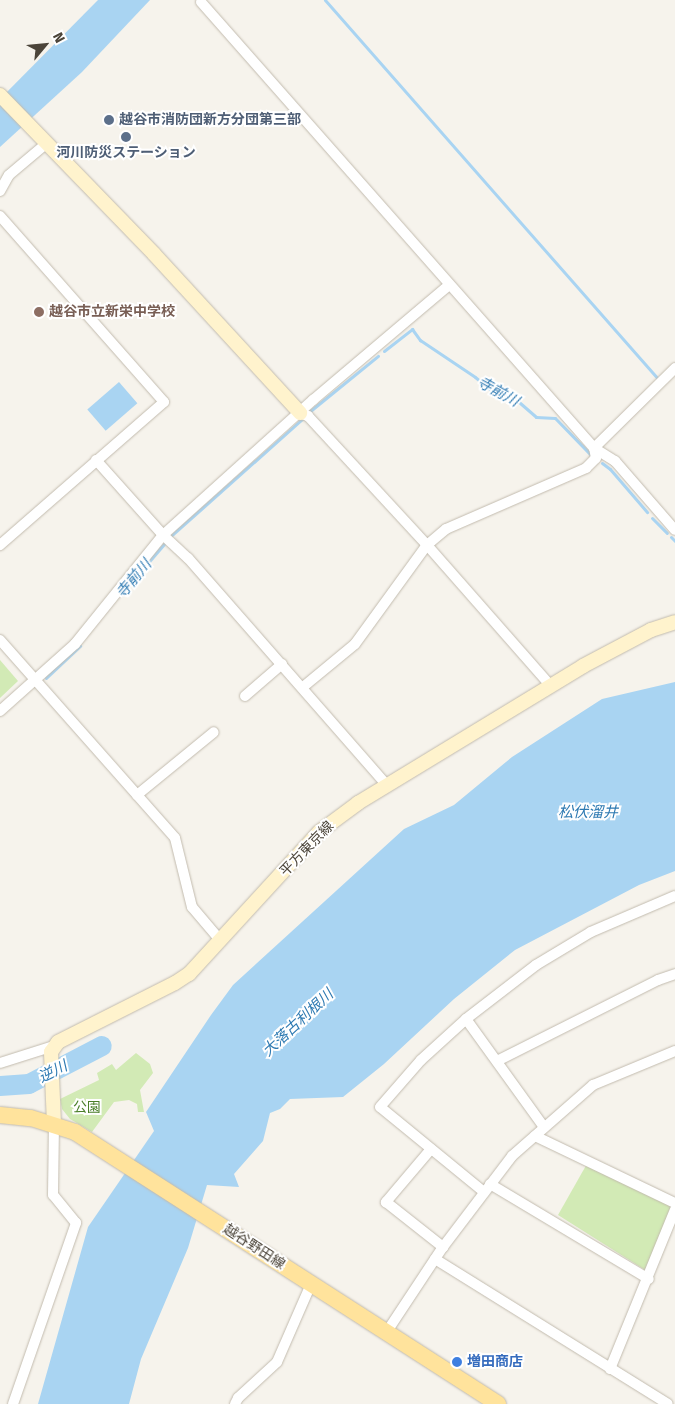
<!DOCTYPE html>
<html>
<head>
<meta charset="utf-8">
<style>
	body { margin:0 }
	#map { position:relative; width:675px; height:1404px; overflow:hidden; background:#f6f3ec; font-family:"Fira Sans","Noto Sans JP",sans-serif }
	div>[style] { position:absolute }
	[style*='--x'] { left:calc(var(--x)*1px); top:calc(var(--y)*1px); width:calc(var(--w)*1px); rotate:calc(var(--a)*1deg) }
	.green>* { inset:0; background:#d2eab5 }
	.water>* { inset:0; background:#a9d4f2; transform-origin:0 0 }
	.stream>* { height:3px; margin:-1.5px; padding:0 1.5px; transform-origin:1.5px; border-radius:1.5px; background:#a9d4f2 }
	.river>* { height:20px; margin:-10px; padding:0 10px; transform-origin:10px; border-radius:10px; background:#a9d4f2 }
	.roads { filter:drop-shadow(0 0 1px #c2bbae) drop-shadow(0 0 1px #c2bbae) }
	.street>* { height:10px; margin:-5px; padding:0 5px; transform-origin:5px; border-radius:5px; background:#fff }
	.secondary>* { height:14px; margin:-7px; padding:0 7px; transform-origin:7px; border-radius:7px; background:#fff3cd }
	.primary>* { height:16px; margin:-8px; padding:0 8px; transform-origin:8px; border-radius:8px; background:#ffe39c }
	.dots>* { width:14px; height:14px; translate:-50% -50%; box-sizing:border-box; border:2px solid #fff; border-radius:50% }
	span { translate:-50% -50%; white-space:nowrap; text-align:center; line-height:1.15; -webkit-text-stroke:4px #fff; paint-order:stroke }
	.service-label { font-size:14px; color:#4e5e75; font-weight:700 }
	.left { translate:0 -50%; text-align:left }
	.education-label { font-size:14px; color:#785e54; font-weight:700 }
	.street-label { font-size:14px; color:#4b4439 }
	.park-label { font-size:14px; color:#4a7f2a }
	.shop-label { font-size:14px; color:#366cbe; font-weight:700 }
	.water-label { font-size:15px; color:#2e7ab2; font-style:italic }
	.north { position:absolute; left:20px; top:20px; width:50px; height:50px; -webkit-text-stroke:4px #fff; paint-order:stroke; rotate:62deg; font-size:14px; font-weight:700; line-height:20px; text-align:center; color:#4b4439 }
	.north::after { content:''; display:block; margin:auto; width:18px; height:22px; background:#4b4439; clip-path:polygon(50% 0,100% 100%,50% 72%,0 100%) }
</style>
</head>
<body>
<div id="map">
	<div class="green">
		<i style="clip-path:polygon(0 660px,18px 681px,0 698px)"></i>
		<i style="clip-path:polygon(136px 1053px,150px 1064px,153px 1073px,140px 1090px,144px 1112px,138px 1112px,137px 1104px,129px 1100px,114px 1102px,92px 1132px,70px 1119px,62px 1109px,60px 1099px,99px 1080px,97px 1073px,112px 1064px,116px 1070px)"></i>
		<i style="clip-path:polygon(588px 1162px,674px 1203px,645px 1270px,558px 1215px)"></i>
	</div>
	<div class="water">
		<i style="clip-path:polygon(98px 0,150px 0,82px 72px,0 147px,0 99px)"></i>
		<i style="left:119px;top:382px;width:28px;height:42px;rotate:49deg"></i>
		<i style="clip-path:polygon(675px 682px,675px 871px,639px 885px,515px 950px,454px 999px,384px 1064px,343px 1097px,290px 1099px,280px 1109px,270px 1113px,263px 1141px,234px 1174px,239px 1187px,207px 1185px,188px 1248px,141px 1359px,129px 1404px,38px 1404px,88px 1227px,154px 1131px,146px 1112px,211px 1015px,233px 985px,404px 829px,454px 805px,512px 757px,602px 699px)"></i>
	</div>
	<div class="stream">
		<i style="--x:325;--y:0;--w:506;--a:48.69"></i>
		<i style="--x:384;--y:351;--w:36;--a:-38"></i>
		<i style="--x:412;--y:329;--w:14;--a:54"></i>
		<i style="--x:420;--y:340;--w:66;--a:33.9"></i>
		<i style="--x:475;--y:377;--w:27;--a:39"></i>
		<i style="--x:496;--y:394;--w:16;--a:7"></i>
		<i style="--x:512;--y:396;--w:32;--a:41"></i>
		<i style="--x:536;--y:417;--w:19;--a:3"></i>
		<i style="--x:555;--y:418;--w:50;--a:45.8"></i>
		<i style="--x:309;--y:412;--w:89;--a:-39.1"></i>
		<i style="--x:602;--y:463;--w:10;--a:37"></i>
		<i style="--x:610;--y:469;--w:57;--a:49.3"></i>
		<i style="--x:652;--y:518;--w:21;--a:45"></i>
		<i style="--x:172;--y:535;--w:174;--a:-41.7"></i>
		<i style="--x:671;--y:537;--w:6;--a:45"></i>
		<i style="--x:121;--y:594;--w:66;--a:-49.3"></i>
		<i style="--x:46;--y:678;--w:47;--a:-43.3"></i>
	</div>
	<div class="river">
		<i style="--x:0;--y:1086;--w:29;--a:-4"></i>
		<i style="--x:29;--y:1084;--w:82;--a:-27.5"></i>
	</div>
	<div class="roads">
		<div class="street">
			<i style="--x:201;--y:2;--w:594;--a:48.61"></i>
			<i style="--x:594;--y:448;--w:25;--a:32"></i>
			<i style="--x:615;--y:461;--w:91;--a:49"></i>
			<i style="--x:0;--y:191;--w:18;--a:-61"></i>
			<i style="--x:9;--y:175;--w:50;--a:-40.1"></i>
			<i style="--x:0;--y:216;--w:248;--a:48.6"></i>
			<i style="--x:164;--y:402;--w:218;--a:138.9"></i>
			<i style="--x:300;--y:413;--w:9;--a:21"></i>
			<i style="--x:308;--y:416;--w:176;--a:47.3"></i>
			<i style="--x:427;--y:545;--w:186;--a:48.7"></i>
			<i style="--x:594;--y:448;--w:114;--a:-44.6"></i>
			<i style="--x:96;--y:460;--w:101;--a:48.2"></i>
			<i style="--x:163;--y:535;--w:34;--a:43"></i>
			<i style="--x:188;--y:558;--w:302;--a:48.8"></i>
			<i style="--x:0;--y:640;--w:264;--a:48.5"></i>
			<i style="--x:175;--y:838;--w:71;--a:76.2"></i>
			<i style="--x:192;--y:907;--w:43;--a:49.7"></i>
			<i style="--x:303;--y:687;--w:67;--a:-39.6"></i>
			<i style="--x:355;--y:644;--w:122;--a:-54"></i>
			<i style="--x:427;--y:545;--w:25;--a:-40"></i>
			<i style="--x:446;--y:529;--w:153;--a:-23.5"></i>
			<i style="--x:586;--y:468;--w:14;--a:-45"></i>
			<i style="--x:596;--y:458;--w:10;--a:-101"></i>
			<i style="--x:245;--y:696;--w:49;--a:-40.9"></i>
			<i style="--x:0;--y:711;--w:101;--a:-41.8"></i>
			<i style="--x:75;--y:644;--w:140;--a:-51.1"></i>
			<i style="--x:163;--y:535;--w:202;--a:-42"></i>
			<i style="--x:313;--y:400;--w:178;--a:-40.2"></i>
			<i style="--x:137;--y:795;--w:99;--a:-39.3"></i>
			<i style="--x:466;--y:1019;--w:133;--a:54.2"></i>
			<i style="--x:497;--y:1061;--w:180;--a:-26.7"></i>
			<i style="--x:658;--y:980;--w:18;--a:-19"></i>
			<i style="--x:0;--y:1063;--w:57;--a:-17.5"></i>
			<i style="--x:535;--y:1136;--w:155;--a:25.6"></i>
			<i style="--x:431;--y:1149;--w:70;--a:130.3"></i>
			<i style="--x:386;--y:1202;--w:73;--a:38.3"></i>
			<i style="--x:490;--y:1184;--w:185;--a:30.9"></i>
			<i style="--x:484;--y:1192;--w:134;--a:-140.7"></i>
			<i style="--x:380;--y:1107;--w:62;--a:-48.9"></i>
			<i style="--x:421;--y:1060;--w:61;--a:-42.3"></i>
			<i style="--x:466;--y:1019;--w:88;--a:-37.6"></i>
			<i style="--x:536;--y:965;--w:64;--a:-31"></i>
			<i style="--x:591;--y:932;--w:91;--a:-23.2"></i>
			<i style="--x:435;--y:1259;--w:274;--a:31.9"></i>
			<i style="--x:386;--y:1333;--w:103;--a:-56.5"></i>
			<i style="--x:443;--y:1247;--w:114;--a:-52.8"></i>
			<i style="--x:512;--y:1156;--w:108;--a:-41.2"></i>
			<i style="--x:593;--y:1085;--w:89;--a:-22.5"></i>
			<i style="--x:610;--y:1369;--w:172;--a:-67.8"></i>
			<i style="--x:13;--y:1404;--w:192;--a:-70.8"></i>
			<i style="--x:76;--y:1223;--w:36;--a:-129"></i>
			<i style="--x:53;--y:1195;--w:71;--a:-89.2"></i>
			<i style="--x:235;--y:1404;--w:7;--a:-63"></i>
			<i style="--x:238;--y:1398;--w:53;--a:-42.7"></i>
			<i style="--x:277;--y:1362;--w:85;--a:-66.4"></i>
		</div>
		<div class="secondary">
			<i style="--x:0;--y:95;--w:221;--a:45.9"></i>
			<i style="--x:154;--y:254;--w:216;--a:47.4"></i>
			<i style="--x:54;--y:1124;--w:72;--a:-92.4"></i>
			<i style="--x:51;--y:1052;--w:12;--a:-55"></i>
			<i style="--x:58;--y:1042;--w:131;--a:-26.8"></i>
			<i style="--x:175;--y:983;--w:17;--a:-33"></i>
			<i style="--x:189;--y:974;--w:193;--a:-47.5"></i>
			<i style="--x:319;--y:832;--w:49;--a:-36.6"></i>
			<i style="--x:358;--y:803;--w:263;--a:-31.3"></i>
			<i style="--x:583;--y:666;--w:77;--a:-27.9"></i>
			<i style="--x:651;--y:630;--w:25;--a:-18"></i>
		</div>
		<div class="primary">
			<i style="--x:0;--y:1115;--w:31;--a:6"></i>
			<i style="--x:31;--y:1118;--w:46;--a:17.7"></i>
			<i style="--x:75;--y:1132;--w:503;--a:32.74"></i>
		</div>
	</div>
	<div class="dots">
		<i style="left:109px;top:120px;background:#5c6f8a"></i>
		<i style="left:126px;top:137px;background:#5c6f8a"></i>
		<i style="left:39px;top:312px;background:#8d6e63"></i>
		<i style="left:457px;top:1362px;background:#3f7fe0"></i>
	</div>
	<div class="service-label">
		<span class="left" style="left:119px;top:120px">越谷市消防団新方分団第三部</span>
		<span style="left:126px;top:153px">河川防災ステーション</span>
	</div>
	<div class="education-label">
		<span class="left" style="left:49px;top:312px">越谷市立新栄中学校</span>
	</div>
	<div class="street-label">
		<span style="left:307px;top:849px;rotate:-46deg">平方東京線</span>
		<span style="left:254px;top:1247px;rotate:33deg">越谷野田線</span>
	</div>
	<div class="park-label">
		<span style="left:87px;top:1108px">公園</span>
	</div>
	<div class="shop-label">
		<span class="left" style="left:467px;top:1362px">増田商店</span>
	</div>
	<div class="water-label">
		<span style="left:498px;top:392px;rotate:29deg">寺前川</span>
		<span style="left:134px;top:579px;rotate:-50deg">寺前川</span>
		<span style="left:588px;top:813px">松伏溜井</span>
		<span style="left:298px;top:1023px;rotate:-43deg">大落古利根川</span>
		<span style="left:53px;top:1072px;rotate:-27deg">逆川</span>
	</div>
	<div class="north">N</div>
</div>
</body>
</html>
